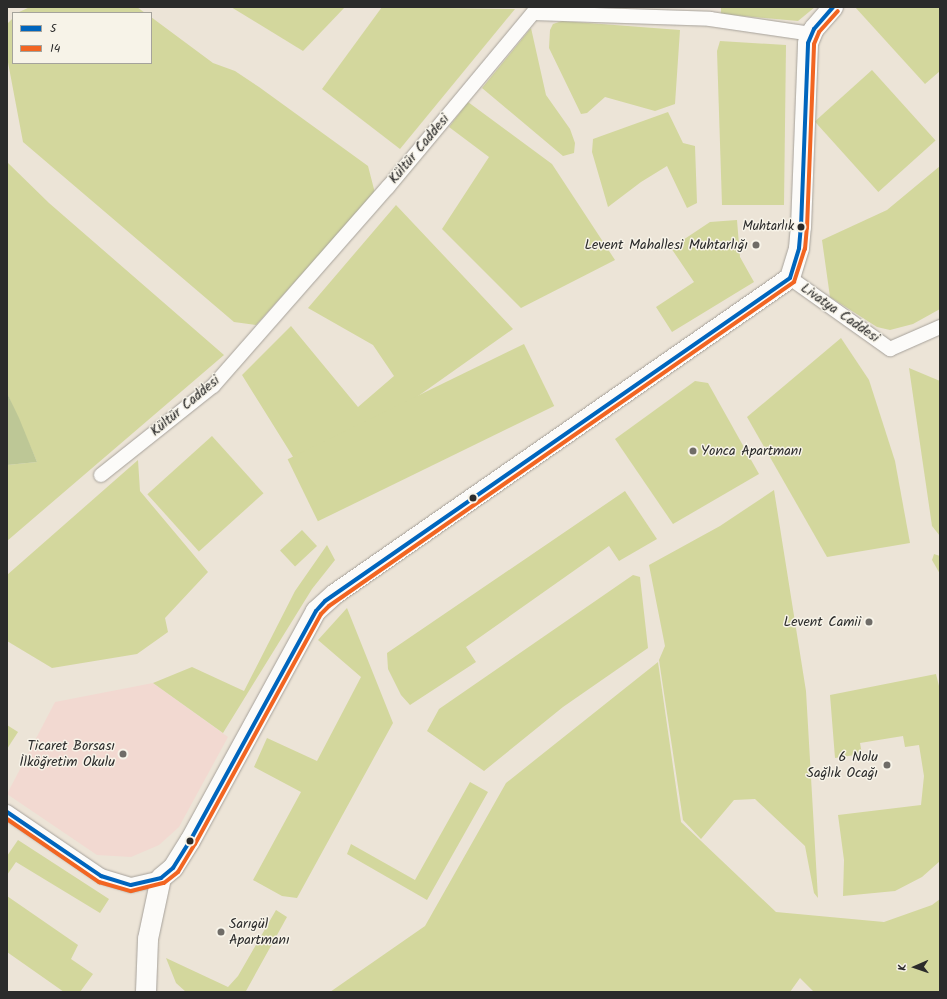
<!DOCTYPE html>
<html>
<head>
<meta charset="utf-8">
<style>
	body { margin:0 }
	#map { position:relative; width:947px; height:999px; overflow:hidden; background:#ece4d7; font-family:Kalam,sans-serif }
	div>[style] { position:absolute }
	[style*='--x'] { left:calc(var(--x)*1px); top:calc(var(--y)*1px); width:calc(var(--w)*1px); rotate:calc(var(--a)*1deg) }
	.built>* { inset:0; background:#f2d9d1 }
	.green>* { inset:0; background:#d3d79d; transform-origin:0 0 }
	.forest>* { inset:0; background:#bdc796 }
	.roads { filter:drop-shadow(0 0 1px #a6a19a) drop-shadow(0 0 1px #a6a19a) }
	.street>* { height:14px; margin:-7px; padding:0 7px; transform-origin:7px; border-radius:7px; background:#fcfbf9 }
	.secondary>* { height:20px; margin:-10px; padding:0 10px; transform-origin:10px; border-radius:10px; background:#fcfbf9 }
	.bus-1>* { height:4px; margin:-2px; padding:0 2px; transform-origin:2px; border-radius:2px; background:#0065bd }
	.bus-2>* { height:4px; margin:-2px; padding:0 2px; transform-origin:2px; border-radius:2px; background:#f26522 }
	.dots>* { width:11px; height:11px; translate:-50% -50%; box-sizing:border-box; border:2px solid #f7f3e8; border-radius:50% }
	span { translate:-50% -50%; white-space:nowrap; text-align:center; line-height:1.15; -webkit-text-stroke:3px #f7f3e8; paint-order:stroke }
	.bus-label { font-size:13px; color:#2b2b2b }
	.right { translate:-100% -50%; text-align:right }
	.street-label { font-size:14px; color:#2b2b2b }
	.poi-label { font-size:14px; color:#2b2b2b }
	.left { translate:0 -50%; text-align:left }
	.frame { position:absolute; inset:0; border:8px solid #2b2b2b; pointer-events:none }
	.legend { position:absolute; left:12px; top:12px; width:140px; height:52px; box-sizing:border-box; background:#f7f3e8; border:1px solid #a5a39c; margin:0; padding:5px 7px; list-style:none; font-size:12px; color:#2b2b2b }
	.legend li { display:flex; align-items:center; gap:8px; height:20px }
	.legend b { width:20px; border:1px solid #a5a39c }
	.north { position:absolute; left:895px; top:947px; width:40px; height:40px; -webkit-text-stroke:3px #f7f3e8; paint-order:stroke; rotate:268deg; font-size:11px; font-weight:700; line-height:16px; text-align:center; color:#2b2b2b }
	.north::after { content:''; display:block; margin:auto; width:14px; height:18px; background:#2b2b2b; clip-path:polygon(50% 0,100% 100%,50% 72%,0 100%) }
</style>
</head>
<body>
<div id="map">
	<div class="built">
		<i style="clip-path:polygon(153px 683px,228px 737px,179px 827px,159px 845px,131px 857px,97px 855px,7px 794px,55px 702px)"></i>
	</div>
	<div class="green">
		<i style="clip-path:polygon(30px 7px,137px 7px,145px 13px,17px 13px)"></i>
		<i style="clip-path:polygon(231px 7px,345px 7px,303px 51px)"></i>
		<i style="clip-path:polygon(382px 7px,515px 9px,400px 149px,322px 89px)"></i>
		<i style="clip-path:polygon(721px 7px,815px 7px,798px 21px,721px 14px)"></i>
		<i style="clip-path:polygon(855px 7px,940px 7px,940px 71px,925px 84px)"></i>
		<i style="clip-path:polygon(151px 17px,213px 63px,235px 71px,259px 87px,368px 166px,375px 193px,256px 325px,234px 322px,23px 142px,7px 57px,7px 24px,13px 18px,13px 63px,151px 63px)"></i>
		<i style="clip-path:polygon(562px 21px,680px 30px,675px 104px,655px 111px,605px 97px,587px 113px,581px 114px,549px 48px,550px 30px,553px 24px)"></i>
		<i style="clip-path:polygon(531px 28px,546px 95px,570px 129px,575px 143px,574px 153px,563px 156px,482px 88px)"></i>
		<i style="clip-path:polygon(720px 41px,786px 45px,784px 205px,722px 205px,717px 51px)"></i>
		<i style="left:872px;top:70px;width:95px;height:77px;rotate:48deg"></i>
		<i style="clip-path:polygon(468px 102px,552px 164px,615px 260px,521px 308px,442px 229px,489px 157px,449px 127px)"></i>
		<i style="clip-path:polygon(668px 112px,683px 143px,695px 146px,697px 203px,687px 208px,667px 166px,641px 182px,608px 207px,592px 152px,593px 139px)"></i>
		<i style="clip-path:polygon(7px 162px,49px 203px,224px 355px,7px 541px,7px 465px,37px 462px,7px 393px)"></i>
		<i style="clip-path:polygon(940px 166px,940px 309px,913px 324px,890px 330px,877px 327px,830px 297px,822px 240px,887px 210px)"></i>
		<i style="clip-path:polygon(396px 205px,513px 329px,305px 476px,242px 375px,291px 326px,358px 407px,394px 376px,373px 345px,308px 308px)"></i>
		<i style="clip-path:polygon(737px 220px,740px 257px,754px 282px,672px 332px,656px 307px,694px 282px,671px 248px,710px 222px)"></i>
		<i style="clip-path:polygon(841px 338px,869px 380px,895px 461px,910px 543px,827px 557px,747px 417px)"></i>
		<i style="left:524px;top:344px;width:69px;height:263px;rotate:64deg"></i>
		<i style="clip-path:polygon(909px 368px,940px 381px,940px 536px,932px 526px)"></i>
		<i style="clip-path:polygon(695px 381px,708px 383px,759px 474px,673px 524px,615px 439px)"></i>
		<i style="left:212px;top:436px;width:77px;height:87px;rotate:48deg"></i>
		<i style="clip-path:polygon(138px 460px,140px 491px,208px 572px,165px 618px,168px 632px,137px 654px,52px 668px,7px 641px,7px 575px)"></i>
		<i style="clip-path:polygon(774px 490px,806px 691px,818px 898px,814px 893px,805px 846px,755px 799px,734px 800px,701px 839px,683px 820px,659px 660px,665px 646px,649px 565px,720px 526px)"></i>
		<i style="clip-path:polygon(625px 491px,657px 539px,619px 561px,609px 546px,466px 647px,476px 662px,410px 705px,401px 695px,388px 669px,387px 653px)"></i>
		<i style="left:302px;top:530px;width:22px;height:30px;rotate:47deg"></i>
		<i style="clip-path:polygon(327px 545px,335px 560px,312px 589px,223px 733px,153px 683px,192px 667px,244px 691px,295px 591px)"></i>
		<i style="clip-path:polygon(934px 554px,940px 556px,940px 574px,932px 560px)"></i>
		<i style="clip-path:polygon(633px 575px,640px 577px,648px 648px,563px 707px,484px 771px,427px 731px,439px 709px)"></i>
		<i style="clip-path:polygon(347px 608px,393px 723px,297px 898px,282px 896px,253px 880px,301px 792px,254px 767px,267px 738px,317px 761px,361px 677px,318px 640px)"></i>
		<i style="clip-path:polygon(658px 662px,681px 822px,776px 912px,884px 922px,932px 905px,940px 899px,940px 992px,814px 992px,800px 978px,790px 992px,330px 992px,425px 926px,506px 783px)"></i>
		<i style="clip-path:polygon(936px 674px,940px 690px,940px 861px,922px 877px,895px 891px,843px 896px,844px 860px,838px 815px,921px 805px,924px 776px,919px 745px,905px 747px,903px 736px,860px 743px,862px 754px,835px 758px,830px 695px)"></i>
		<i style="clip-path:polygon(7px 725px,18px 732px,7px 749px)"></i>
		<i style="clip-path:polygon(470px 782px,488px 792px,427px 900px,347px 854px,351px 844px,415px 880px)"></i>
		<i style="clip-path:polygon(18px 840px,109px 899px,100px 913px,16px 862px,7px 875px,7px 856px)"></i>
		<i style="clip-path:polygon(7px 896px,78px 945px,71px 959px,93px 974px,80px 992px,64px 992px,7px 952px)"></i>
		<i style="clip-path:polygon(276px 910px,287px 917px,246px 991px,186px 992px,176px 983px,166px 958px,228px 987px,238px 976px)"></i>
	</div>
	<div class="forest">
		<i style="clip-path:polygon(7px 393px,19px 418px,37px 462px,7px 465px)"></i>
	</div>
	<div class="roads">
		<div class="street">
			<i style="--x:790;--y:278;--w:123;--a:35.4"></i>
			<i style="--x:890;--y:349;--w:55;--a:-23.7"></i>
			<i style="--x:101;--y:475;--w:143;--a:-38.5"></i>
			<i style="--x:213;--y:386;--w:265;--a:-48.7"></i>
			<i style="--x:388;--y:187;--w:226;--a:-50.2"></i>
			<i style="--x:533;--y:13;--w:177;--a:1.9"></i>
			<i style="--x:710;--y:19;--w:102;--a:8.4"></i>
			<i style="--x:7;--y:812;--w:114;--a:34.2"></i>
			<i style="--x:101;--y:876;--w:31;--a:17"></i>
			<i style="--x:131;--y:885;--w:31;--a:-13"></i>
		</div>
		<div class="secondary">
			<i style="--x:146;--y:992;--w:53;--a:-87.8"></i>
			<i style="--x:148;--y:939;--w:62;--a:-78"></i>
			<i style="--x:161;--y:878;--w:16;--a:-40"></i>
			<i style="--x:173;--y:868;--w:32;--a:-58"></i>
			<i style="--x:190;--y:841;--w:262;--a:-61.3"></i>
			<i style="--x:316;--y:611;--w:25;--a:-42"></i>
			<i style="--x:335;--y:594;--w:554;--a:-34.78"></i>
			<i style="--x:790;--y:278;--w:31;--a:-73"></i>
			<i style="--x:799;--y:248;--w:21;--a:-85"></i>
			<i style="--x:801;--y:227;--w:184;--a:-87.8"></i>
			<i style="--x:808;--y:43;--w:15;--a:-67"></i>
			<i style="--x:814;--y:29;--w:29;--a:-49"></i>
		</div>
	</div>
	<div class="bus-1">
		<i style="--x:7;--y:812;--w:114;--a:34.2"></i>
		<i style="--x:101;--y:876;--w:31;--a:17"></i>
		<i style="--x:131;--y:885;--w:31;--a:-13"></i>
		<i style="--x:161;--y:878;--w:16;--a:-40"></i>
		<i style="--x:173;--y:868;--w:32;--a:-58"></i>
		<i style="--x:190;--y:841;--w:262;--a:-61.3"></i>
		<i style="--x:316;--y:611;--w:13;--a:-48"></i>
		<i style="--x:325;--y:601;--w:566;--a:-34.78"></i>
		<i style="--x:790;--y:278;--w:31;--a:-73"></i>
		<i style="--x:799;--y:248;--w:21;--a:-85"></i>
		<i style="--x:801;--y:227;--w:184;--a:-87.8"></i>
		<i style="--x:808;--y:43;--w:15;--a:-67"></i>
		<i style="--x:814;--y:29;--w:29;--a:-49"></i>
	</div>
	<div class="bus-2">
		<i style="--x:7;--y:819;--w:112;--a:34.4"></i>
		<i style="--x:99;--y:882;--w:33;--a:16"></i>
		<i style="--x:131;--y:891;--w:34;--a:-14"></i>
		<i style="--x:164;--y:883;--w:18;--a:-38"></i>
		<i style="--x:178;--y:872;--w:33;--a:-59"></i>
		<i style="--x:195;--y:844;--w:262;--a:-61.3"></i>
		<i style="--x:321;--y:614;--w:11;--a:-45"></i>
		<i style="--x:329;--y:606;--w:567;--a:-34.87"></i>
		<i style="--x:794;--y:282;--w:35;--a:-72"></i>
		<i style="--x:805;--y:249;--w:21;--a:-85"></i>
		<i style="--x:807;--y:228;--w:184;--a:-87.8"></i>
		<i style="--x:814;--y:44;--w:13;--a:-67"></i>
		<i style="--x:819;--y:32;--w:28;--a:-48"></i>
	</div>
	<div class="dots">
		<i style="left:801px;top:227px;background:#2b2b2b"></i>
		<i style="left:756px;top:245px;background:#6f6c67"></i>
		<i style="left:693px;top:451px;background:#6f6c67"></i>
		<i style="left:473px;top:498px;background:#2b2b2b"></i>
		<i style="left:869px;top:622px;background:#6f6c67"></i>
		<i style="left:123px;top:754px;background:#6f6c67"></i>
		<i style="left:887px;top:765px;background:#6f6c67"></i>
		<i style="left:190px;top:841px;background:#2b2b2b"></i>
		<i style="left:221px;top:932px;background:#6f6c67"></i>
	</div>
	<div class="bus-label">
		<span class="right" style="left:794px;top:227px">Muhtarlık</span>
	</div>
	<div class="street-label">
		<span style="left:419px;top:149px;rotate:-50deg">Kültür Caddesi</span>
		<span style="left:840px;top:313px;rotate:35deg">Livatya Caddesi</span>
		<span style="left:185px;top:406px;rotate:-40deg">Kültür Caddesi</span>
	</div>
	<div class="poi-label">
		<span class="right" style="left:748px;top:245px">Levent Mahallesi Muhtarlığı</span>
		<span class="left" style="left:701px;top:451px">Yonca Apartmanı</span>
		<span class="right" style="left:861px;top:622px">Levent Camii</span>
		<span class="right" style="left:115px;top:754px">Ticaret Borsası<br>İlköğretim Okulu</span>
		<span class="right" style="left:878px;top:765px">6 Nolu<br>Sağlık Ocağı</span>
		<span class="left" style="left:229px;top:932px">Sarıgül<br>Apartmanı</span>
	</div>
	<div class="frame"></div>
	<ul class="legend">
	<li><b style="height:5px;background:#0065bd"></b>5</li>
	<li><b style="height:5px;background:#f26522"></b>14</li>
	</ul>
	<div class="north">K</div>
</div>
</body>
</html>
